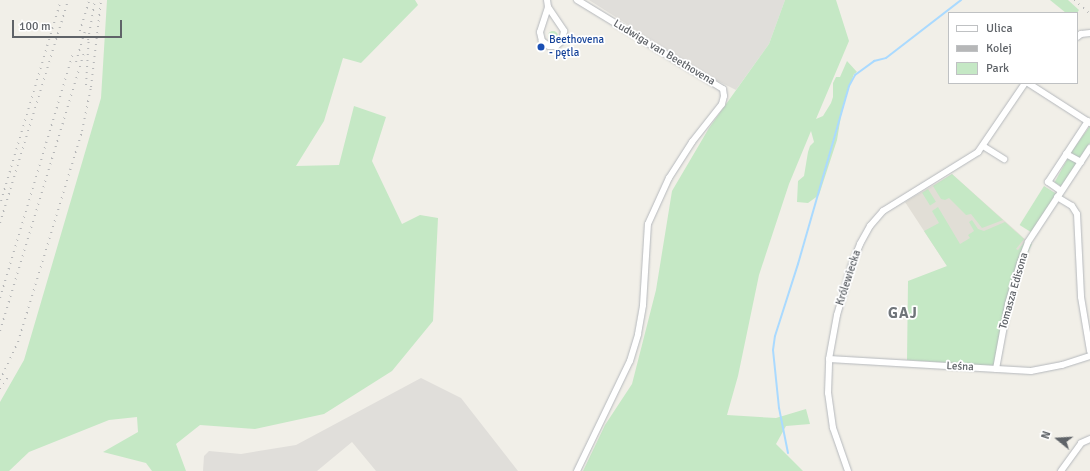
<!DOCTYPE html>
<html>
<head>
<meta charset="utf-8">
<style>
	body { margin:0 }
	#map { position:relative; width:1090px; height:471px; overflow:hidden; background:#f1efe8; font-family:Signika,sans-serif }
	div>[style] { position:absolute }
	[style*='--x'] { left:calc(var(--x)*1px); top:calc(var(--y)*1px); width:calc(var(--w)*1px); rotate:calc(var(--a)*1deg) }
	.industrial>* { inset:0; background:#e0deda }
	.education>* { inset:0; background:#e1ded6 }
	.green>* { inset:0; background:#c5e8c5; transform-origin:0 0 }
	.round { border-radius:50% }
	.stream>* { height:2px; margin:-1px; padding:0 1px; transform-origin:1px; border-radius:1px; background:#aadaff }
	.roads { filter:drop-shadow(0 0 1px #b5b8bc) drop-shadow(0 0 1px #b5b8bc) }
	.minor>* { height:6px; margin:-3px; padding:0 3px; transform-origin:3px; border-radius:3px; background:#fff }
	.rail>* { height:2px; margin-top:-1px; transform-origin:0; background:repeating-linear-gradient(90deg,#b6b7b8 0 1px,transparent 0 6px) }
	.dots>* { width:11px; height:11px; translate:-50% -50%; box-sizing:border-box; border:2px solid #fff; border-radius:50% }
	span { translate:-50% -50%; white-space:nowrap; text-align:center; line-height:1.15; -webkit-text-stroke:3.5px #fff; paint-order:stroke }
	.transit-label { font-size:11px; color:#164399 }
	.left { translate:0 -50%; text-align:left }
	.street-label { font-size:11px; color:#5f6368 }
	.district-label { font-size:15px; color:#70757a; font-weight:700; letter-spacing:1px }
	.legend { position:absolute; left:948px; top:12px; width:130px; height:72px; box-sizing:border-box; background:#fff; border:1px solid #bfc1c3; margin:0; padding:5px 7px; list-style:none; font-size:12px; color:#5f6368 }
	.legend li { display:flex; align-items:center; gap:8px; height:20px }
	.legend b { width:20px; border:1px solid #bfc1c3 }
	.north { position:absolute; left:1038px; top:419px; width:40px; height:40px; -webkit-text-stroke:3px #fff; paint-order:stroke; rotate:288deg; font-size:11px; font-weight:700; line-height:16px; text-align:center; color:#5f6368 }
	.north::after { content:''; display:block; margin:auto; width:14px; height:18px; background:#5f6368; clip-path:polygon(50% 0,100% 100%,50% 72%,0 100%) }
	.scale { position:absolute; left:12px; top:20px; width:110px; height:18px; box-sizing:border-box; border:2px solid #5f6368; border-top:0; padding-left:5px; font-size:12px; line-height:14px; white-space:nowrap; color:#5f6368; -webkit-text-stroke:3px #fff; paint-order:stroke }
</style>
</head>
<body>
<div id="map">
	<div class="industrial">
		<i style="clip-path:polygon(589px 0,785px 0,769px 44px,736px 90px,710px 77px)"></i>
		<i style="clip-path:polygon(421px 378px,461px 398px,518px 471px,376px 471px,352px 442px,317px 471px,203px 471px,204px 456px,209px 451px,241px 454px,296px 445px)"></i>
	</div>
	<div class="education">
		<i style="clip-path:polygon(952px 174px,1026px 240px,1011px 260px,968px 298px,905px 202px)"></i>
	</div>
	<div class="green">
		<i style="clip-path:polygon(107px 0,415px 0,418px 5px,361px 63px,343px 58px,324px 121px,296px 166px,339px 165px,354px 106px,386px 117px,372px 161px,402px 224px,420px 215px,438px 218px,433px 321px,392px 371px,324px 414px,255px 429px,200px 425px,176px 444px,186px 471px,152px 471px,146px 463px,103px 452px,138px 432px,137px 417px,109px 420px,29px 452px,9px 471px,0 471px,0 402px,24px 360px,101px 98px)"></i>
		<i style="clip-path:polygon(785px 0,836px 0,849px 41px,816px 119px,823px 116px,831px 103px,833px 97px,833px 83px,836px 77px,840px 77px,847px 61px,857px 72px,854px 74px,847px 93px,841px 116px,837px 140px,819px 195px,808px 203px,797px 202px,798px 181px,804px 176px,808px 152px,810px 146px,814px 142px,811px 131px,789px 184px,759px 275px,738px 376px,727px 415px,776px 418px,806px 409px,810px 424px,786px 426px,776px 444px,803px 471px,583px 471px,605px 425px,632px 384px,656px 290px,672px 191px,709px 128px,769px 44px)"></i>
		<i style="clip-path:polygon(1050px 0,1068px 0,1079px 10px,1077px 13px,1066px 13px)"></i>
		<i class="round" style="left:548px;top:31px;width:10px;height:10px"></i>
		<i style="clip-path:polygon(1090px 126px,1090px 143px,1079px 159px,1071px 152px)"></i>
		<i style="left:1068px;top:158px;width:10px;height:28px;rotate:29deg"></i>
		<i style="clip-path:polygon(952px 174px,994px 212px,1003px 220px,982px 228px,971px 214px,966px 215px,949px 198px,945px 200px,941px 199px,933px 186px)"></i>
		<i style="left:1044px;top:186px;width:15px;height:46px;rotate:32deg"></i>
		<i style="left:928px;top:189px;width:15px;height:7px;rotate:58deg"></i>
		<i style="clip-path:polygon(938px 207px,960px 244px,970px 238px,968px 235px,974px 231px,969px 222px,972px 220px,978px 229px,984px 231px,1005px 222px,1024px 239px,1016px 249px,1018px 250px,1026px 240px,1032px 244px,1022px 265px,994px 366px,907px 360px,908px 281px,947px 266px,924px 231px,939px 223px,932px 211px)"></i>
	</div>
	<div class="stream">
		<i style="--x:788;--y:453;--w:46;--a:-101.3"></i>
		<i style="--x:779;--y:408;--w:58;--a:-95.9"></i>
		<i style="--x:773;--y:350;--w:14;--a:-82"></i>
		<i style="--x:775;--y:336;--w:76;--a:-72.3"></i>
		<i style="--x:798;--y:264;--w:185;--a:-74"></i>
		<i style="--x:849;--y:86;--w:13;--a:-61"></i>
		<i style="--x:855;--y:75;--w:24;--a:-36"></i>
		<i style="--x:874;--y:61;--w:12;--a:-14"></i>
		<i style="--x:886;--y:58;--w:95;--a:-37.7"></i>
	</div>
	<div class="roads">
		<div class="minor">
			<i style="--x:547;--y:0;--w:7;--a:82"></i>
			<i style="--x:548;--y:7;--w:29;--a:56"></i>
			<i style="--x:564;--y:31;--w:10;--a:101"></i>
			<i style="--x:562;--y:41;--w:8;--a:140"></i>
			<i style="--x:556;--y:46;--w:7;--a:180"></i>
			<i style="--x:549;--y:46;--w:9;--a:-144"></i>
			<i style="--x:542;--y:41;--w:9;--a:-103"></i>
			<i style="--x:540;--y:32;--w:26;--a:-72"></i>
			<i style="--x:1077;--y:37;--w:5;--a:-37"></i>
			<i style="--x:1081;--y:34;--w:9;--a:-6"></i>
			<i style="--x:1028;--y:83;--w:74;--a:32.8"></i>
			<i style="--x:983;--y:146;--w:25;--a:32"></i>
			<i style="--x:1066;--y:154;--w:17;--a:28"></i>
			<i style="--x:1061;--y:191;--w:16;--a:-145"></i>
			<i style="--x:1048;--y:182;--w:73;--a:-56.7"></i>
			<i style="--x:1057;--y:197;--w:17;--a:31"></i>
			<i style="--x:1072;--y:206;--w:9;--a:58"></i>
			<i style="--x:1077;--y:214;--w:83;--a:87.2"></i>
			<i style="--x:1081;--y:297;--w:55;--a:80.5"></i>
			<i style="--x:829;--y:359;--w:202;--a:3.4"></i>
			<i style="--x:1031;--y:371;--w:32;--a:-11"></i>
			<i style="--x:1062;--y:365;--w:29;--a:-18"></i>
			<i style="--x:996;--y:369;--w:66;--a:-79.5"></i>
			<i style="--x:1008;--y:304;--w:43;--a:-73.7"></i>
			<i style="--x:1020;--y:263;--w:22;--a:-69"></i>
			<i style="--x:1028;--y:242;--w:113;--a:-56.6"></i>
			<i style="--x:577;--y:471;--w:122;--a:-64.3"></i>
			<i style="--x:630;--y:361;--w:28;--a:-73"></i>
			<i style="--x:638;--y:334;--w:29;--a:-80"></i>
			<i style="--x:643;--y:305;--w:81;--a:-86.5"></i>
			<i style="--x:648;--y:224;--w:51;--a:-65.5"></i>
			<i style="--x:669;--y:178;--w:43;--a:-57.4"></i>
			<i style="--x:692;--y:142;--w:48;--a:-51.7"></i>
			<i style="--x:722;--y:104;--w:8;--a:-76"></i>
			<i style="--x:724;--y:96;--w:7;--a:-98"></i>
			<i style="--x:723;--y:89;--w:171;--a:-148.6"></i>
			<i style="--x:848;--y:471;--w:46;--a:-109.2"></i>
			<i style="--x:833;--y:428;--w:35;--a:-98"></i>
			<i style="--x:828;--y:393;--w:34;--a:-88"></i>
			<i style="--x:829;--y:359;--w:45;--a:-79.7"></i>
			<i style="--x:837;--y:315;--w:53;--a:-73.6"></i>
			<i style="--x:852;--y:264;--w:22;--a:-68"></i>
			<i style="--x:860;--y:244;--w:21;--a:-61"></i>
			<i style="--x:870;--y:226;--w:20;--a:-49"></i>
			<i style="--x:883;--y:211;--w:112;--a:-31.8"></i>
			<i style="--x:978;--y:152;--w:83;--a:-55.7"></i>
			<i style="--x:1061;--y:471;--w:34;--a:-54"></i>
			<i style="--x:1081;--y:443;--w:10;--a:-24"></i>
		</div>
	</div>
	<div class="rail">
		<i style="--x:1074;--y:0;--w:21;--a:41"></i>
		<i style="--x:78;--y:37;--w:39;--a:-73"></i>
		<i style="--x:88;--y:40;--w:41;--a:-80.1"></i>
		<i style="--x:76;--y:62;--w:32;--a:-74"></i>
		<i style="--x:86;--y:85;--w:51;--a:-86.6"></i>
		<i style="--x:1;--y:201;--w:210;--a:-73.4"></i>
		<i style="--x:0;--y:223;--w:233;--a:-73"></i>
		<i style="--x:0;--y:298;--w:256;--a:-73.4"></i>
		<i style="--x:0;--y:331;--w:290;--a:-73.2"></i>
		<i style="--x:0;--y:380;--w:42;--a:-64.7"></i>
		<i style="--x:18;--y:342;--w:220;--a:-73.1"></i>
		<i style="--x:82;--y:131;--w:45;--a:-78.4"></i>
		<i style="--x:91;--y:87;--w:88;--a:-83.4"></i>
		<i style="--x:0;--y:389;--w:17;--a:-57"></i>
	</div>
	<div class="dots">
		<i style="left:541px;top:47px;background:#1a4fb4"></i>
	</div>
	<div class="transit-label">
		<span class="left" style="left:549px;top:47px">Beethovena<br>- pętla</span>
	</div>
	<div class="street-label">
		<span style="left:664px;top:53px;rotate:31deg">Ludwiga van Beethovena</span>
		<span style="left:849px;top:278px;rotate:-72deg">Królewiecka</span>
		<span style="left:1014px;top:291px;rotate:-74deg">Tomasza Edisona</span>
		<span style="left:960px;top:367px;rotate:3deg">Leśna</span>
	</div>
	<div class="district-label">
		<span style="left:903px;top:314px">GAJ</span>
	</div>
	<ul class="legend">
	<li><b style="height:5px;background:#fff"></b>Ulica</li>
	<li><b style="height:5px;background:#b6b7b8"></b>Kolej</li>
	<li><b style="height:11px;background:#c5e8c5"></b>Park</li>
	</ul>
	<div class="north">N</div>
	<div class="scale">100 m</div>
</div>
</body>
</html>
